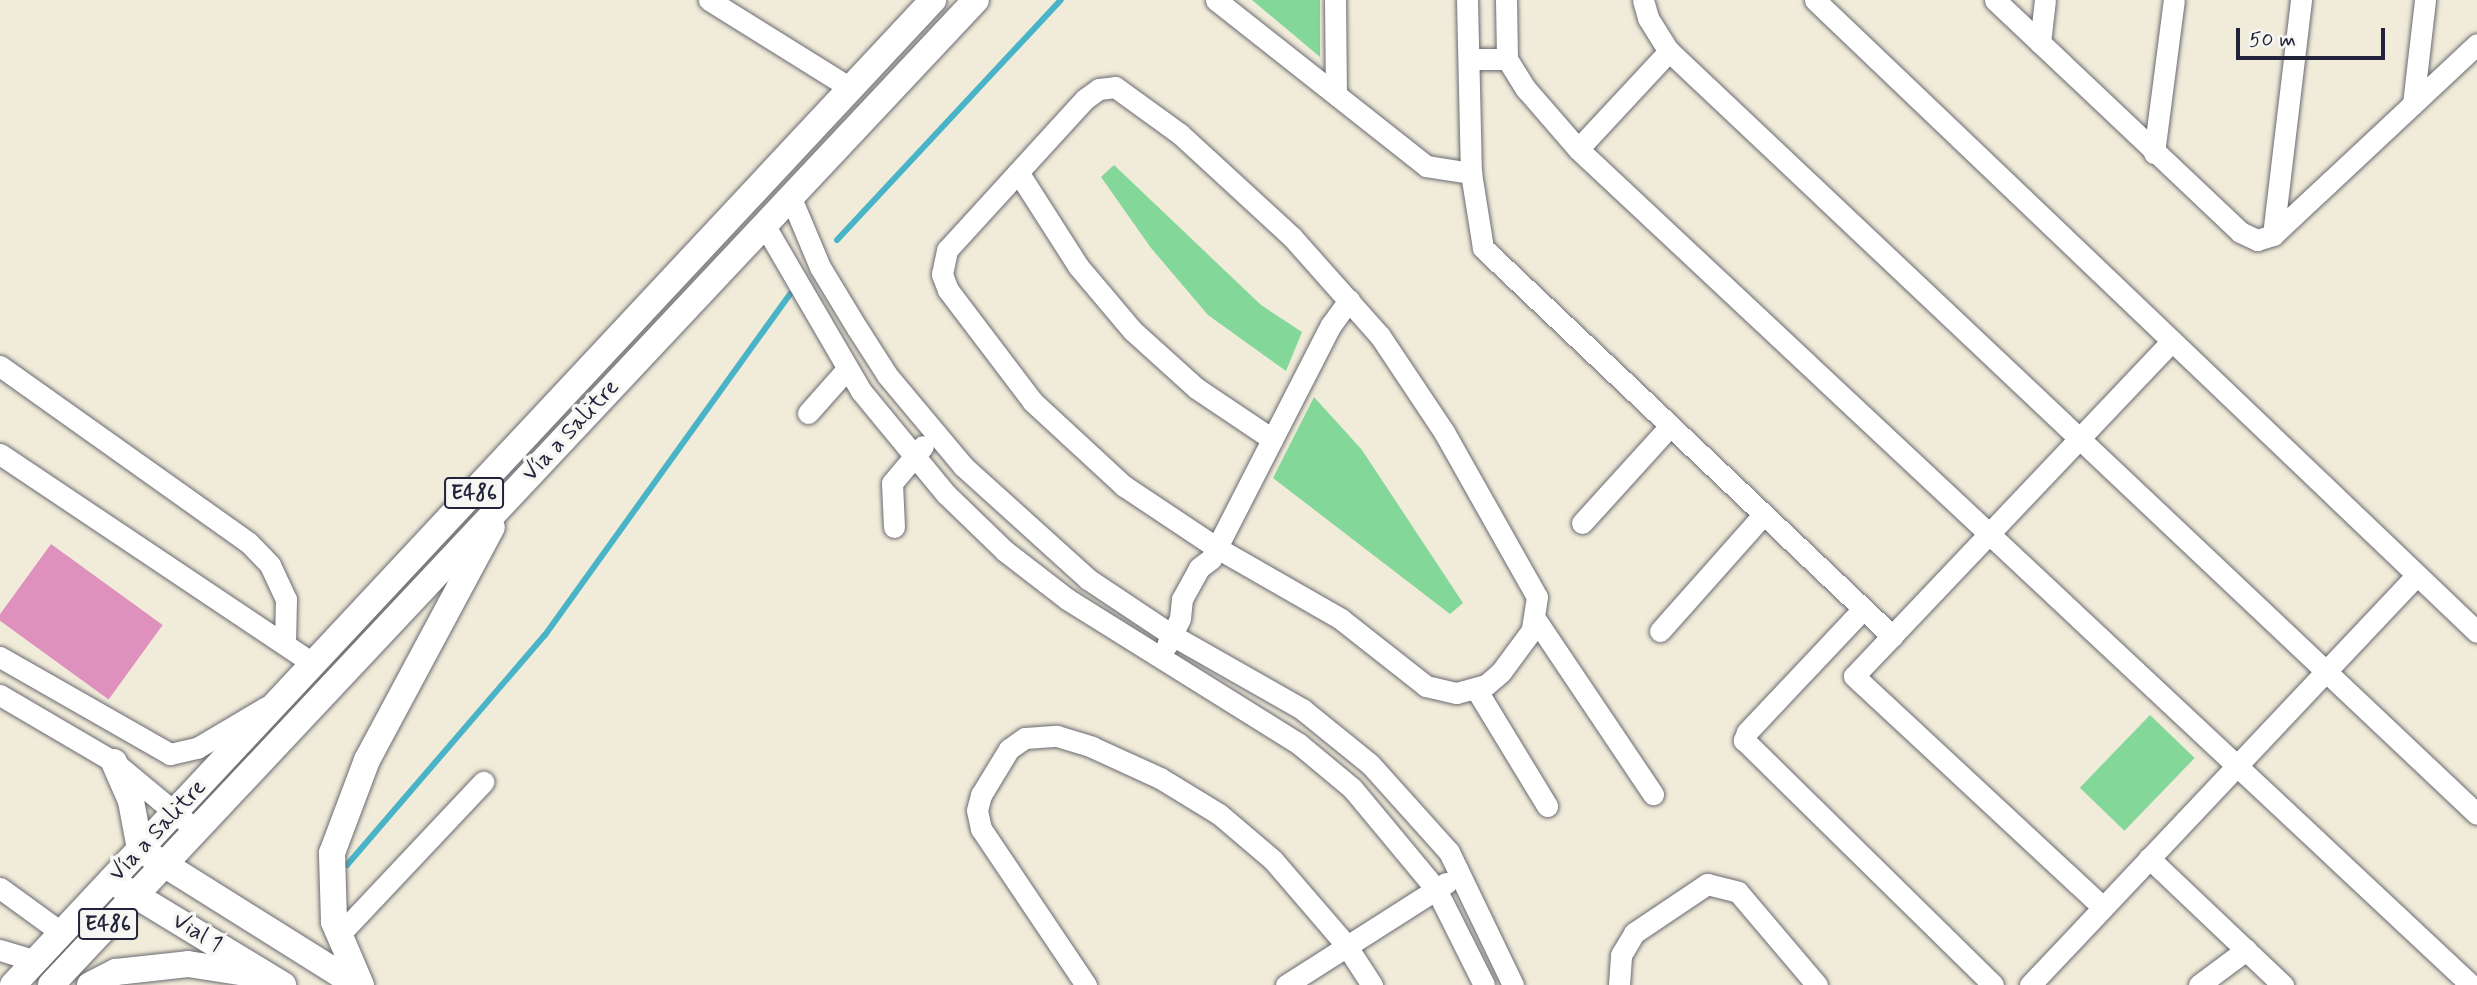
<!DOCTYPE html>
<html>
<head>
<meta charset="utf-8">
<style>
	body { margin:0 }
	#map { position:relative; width:2477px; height:985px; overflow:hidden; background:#f1ecd9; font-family:Mynerve,sans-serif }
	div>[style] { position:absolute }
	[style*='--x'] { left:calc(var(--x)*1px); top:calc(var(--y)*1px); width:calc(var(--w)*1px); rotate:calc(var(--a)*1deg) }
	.green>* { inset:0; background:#83d799; transform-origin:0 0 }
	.stream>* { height:6px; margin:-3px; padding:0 3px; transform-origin:3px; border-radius:3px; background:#49b3c7 }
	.building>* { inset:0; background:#de91bc; transform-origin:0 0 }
	.roads { filter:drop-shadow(0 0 2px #6a6972) drop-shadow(0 0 2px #6a6972) }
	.minor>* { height:21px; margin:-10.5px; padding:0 10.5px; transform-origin:10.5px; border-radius:10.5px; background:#fff }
	.major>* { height:26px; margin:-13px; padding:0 13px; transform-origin:13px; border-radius:13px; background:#fff }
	span { translate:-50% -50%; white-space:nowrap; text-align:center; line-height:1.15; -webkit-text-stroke:7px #f6f6f2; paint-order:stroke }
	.shield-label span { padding:2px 5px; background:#f6f6f2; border:2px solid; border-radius:5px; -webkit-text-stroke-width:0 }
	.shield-label { font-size:21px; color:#22223b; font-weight:700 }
	.street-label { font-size:23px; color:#22223b }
	.scale { position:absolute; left:2236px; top:28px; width:149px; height:32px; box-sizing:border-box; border:4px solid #22223b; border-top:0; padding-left:9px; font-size:21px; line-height:24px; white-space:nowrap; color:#22223b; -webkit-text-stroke:5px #f6f6f2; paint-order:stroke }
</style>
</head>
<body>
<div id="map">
	<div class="green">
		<i style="clip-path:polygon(1252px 0,1320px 0,1320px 57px)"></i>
		<i style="clip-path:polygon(1114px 165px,1261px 305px,1302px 332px,1286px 371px,1208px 315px,1151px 248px,1101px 177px)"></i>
		<i style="clip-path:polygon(1314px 397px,1362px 450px,1463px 603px,1450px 614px,1273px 478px)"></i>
		<i style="left:2150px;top:715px;width:62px;height:101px;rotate:44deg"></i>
	</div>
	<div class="stream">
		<i style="--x:837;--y:240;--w:328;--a:-47"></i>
		<i style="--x:347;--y:865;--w:303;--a:-49.3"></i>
		<i style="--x:545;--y:635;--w:420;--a:-54.3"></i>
	</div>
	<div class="building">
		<i style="left:51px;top:544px;width:138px;height:92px;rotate:36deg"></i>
	</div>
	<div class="roads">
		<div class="minor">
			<i style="--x:709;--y:0;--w:168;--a:31.9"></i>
			<i style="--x:1216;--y:0;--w:268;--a:38.3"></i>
			<i style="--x:1426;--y:166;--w:46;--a:8.8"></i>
			<i style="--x:1335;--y:0;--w:92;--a:89.4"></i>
			<i style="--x:1467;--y:0;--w:173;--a:88.7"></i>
			<i style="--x:1471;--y:173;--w:76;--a:80.9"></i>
			<i style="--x:1483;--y:248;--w:564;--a:43.49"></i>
			<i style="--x:1892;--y:636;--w:404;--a:-46.5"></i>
			<i style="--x:1506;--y:0;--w:59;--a:89"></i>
			<i style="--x:1643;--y:0;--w:19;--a:74"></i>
			<i style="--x:1648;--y:18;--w:39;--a:58"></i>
			<i style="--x:1669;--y:51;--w:1111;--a:43.36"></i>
			<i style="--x:1815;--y:0;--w:915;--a:43.67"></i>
			<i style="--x:1995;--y:0;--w:337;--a:43.4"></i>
			<i style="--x:2240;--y:232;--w:19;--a:25"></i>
			<i style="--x:2257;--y:240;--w:17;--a:-17"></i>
			<i style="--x:2273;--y:235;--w:279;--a:-43.1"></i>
			<i style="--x:2040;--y:43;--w:43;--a:-83.4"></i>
			<i style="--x:1471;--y:59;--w:36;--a:0"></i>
			<i style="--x:1507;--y:59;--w:36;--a:58"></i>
			<i style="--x:1526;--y:89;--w:79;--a:49.1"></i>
			<i style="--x:1578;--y:149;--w:1223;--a:43.11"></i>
			<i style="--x:1115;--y:87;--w:80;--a:35.9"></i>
			<i style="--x:1180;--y:134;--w:152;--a:42.6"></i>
			<i style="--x:1292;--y:237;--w:132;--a:48.4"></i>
			<i style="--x:1380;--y:336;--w:115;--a:56.3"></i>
			<i style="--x:1444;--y:432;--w:189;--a:60.6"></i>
			<i style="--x:1537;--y:597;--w:33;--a:99"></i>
			<i style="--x:1532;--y:630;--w:52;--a:126.4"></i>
			<i style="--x:1501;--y:672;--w:20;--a:139"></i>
			<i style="--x:1486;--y:685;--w:31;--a:165"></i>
			<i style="--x:1456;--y:693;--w:31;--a:-167"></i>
			<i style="--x:1426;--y:686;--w:108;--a:-141.8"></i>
			<i style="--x:1341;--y:619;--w:143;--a:-150.2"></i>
			<i style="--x:1217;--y:548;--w:112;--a:-146.3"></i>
			<i style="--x:1124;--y:486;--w:124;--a:-137.3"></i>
			<i style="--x:1033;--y:402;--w:141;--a:-127.2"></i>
			<i style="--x:948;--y:290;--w:17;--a:-111"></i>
			<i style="--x:942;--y:274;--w:25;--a:-78"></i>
			<i style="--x:947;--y:250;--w:205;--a:-47.6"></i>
			<i style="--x:1085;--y:99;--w:17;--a:-36"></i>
			<i style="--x:1099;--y:89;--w:16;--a:-7"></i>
			<i style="--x:2413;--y:104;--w:105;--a:-83.4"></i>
			<i style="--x:1578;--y:149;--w:134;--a:-47.1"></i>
			<i style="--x:2154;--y:153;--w:154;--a:-82.6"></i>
			<i style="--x:1018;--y:172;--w:112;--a:57.4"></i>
			<i style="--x:1078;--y:266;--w:85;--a:49.8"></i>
			<i style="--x:1133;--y:331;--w:85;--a:42.1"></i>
			<i style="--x:1196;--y:388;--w:92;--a:33.9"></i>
			<i style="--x:791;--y:198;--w:75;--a:67.2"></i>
			<i style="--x:820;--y:267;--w:71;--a:58.8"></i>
			<i style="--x:857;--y:328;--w:56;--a:57.4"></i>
			<i style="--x:887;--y:375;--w:119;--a:50.1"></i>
			<i style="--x:963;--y:466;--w:169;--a:42.1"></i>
			<i style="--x:1088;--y:579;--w:101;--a:33.7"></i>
			<i style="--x:1172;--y:635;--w:150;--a:29.6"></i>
			<i style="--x:1302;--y:709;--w:87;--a:39"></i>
			<i style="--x:1370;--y:764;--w:118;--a:48.1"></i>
			<i style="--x:1449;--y:852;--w:148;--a:64.3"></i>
			<i style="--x:765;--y:226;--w:191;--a:59.8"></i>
			<i style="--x:861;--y:391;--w:134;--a:50.5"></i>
			<i style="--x:946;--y:494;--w:82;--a:44"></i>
			<i style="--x:1005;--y:551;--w:78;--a:37.7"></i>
			<i style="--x:1067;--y:599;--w:274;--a:32"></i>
			<i style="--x:1299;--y:744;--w:69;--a:39.7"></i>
			<i style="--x:1352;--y:788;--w:131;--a:50.3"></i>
			<i style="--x:1436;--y:889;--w:107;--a:63.4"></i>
			<i style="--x:2273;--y:235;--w:237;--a:-83.2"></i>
			<i style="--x:0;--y:366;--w:305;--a:35.4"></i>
			<i style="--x:249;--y:543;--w:30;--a:46"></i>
			<i style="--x:270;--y:565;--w:38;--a:65"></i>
			<i style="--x:286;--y:599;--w:45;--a:91.3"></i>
			<i style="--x:808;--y:413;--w:59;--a:-48.4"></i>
			<i style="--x:0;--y:454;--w:378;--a:33.8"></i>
			<i style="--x:1582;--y:523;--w:130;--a:-47.8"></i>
			<i style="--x:894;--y:527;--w:44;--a:-92.6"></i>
			<i style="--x:892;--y:483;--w:48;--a:-50"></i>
			<i style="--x:1863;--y:609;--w:169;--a:133.3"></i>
			<i style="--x:1747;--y:732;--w:9;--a:111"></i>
			<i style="--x:1744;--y:740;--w:349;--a:44.5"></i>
			<i style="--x:1536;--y:620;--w:210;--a:56.1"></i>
			<i style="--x:1660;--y:631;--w:155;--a:-48.4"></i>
			<i style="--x:1892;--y:636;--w:55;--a:133.5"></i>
			<i style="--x:1854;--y:676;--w:340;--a:42.9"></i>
			<i style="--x:1167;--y:645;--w:30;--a:-64"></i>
			<i style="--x:1180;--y:618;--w:19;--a:-84"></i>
			<i style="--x:1182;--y:599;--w:35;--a:-61"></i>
			<i style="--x:1199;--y:568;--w:15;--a:-37"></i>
			<i style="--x:1211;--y:559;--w:263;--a:-62.9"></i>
			<i style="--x:1331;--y:325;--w:31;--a:-54"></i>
			<i style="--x:0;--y:657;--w:196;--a:29.7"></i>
			<i style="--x:170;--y:754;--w:28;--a:-13"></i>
			<i style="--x:197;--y:748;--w:80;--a:-30.7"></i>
			<i style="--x:1476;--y:689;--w:137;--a:58.7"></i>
			<i style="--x:0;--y:695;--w:132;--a:30.4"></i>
			<i style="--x:114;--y:762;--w:107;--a:39.7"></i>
			<i style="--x:2149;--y:858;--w:185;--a:43.5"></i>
			<i style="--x:0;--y:888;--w:77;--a:36"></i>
			<i style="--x:338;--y:936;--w:212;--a:-46.7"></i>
			<i style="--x:0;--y:950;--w:38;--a:17"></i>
			<i style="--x:1086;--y:985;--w:188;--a:-123.9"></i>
			<i style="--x:981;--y:829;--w:19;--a:-102"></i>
			<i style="--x:977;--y:810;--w:16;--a:-75"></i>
			<i style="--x:981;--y:795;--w:54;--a:-58.7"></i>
			<i style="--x:1009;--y:749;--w:19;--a:-35"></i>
			<i style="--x:1025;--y:738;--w:32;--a:-4"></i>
			<i style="--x:1057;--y:736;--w:37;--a:17"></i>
			<i style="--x:1092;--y:747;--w:75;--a:24.5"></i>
			<i style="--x:1160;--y:778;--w:69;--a:31.4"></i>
			<i style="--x:1219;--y:814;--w:71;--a:40.4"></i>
			<i style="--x:1273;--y:860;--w:112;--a:49.3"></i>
			<i style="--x:1346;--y:945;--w:48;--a:57"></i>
			<i style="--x:1286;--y:985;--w:190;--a:-32.5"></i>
			<i style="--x:1619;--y:985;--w:30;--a:-86"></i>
			<i style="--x:1621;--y:955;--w:26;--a:-59"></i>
			<i style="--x:1634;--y:933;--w:88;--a:-33.9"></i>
			<i style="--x:1707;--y:884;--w:32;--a:14"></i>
			<i style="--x:1738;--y:892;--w:122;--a:49.7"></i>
			<i style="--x:2030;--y:985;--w:562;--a:-46.66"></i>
			<i style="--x:2199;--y:985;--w:59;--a:-36.7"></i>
		</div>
		<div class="major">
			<i style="--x:114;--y:762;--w:43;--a:66.4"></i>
			<i style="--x:131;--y:801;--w:49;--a:79.4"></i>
			<i style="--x:140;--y:849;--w:256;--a:32.1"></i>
			<i style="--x:120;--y:886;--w:191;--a:31.3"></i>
			<i style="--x:13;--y:985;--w:1348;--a:-46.95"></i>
			<i style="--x:51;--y:985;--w:1351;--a:-46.8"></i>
			<i style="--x:90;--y:985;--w:29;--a:-27"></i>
			<i style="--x:116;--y:972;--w:72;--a:-6.3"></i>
			<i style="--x:188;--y:964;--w:65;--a:8.9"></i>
			<i style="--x:361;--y:985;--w:69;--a:-113.2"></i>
			<i style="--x:334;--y:922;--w:69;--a:-91.7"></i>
			<i style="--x:332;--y:853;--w:99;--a:-69.4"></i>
			<i style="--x:367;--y:760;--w:264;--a:-61.8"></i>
		</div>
	</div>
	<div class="shield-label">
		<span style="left:474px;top:493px">E486</span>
		<span style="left:108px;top:924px">E486</span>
	</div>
	<div class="street-label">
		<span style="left:571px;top:431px;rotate:-47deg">Vía a Salitre</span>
		<span style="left:158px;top:831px;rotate:-47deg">Vía a Salitre</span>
		<span style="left:197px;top:933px;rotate:31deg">Vial 1</span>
	</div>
	<div class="scale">50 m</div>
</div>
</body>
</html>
